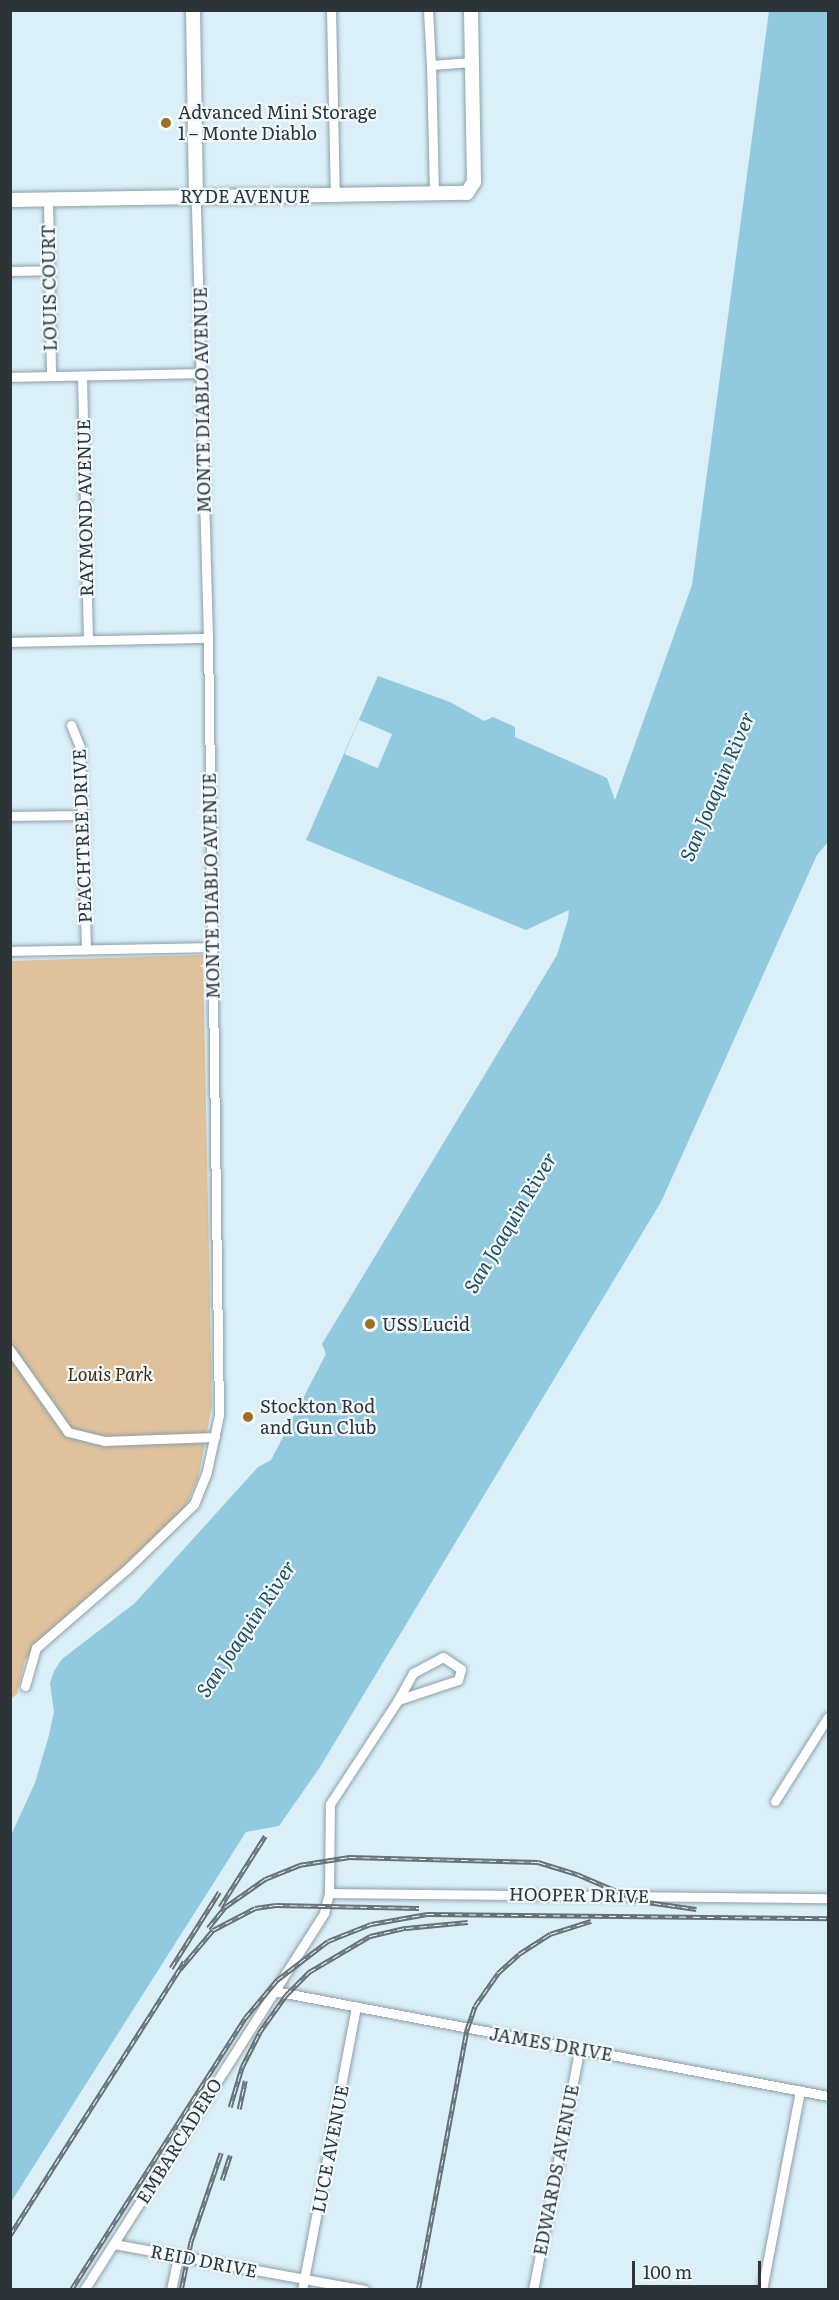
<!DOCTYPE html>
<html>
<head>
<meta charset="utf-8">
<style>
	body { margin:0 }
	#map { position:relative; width:839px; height:2300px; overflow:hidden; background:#daeff8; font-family:Literata,serif }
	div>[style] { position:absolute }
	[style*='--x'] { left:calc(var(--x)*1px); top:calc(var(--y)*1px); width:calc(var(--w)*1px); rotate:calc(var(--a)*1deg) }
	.green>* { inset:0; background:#dfc29c }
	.water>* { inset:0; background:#91c9df }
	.pier>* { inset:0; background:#daeff8; transform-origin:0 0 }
	.roads { filter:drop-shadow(0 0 2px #8b9fa7) drop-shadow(0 0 2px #8b9fa7) }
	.street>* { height:9px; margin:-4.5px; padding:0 4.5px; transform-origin:4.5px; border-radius:4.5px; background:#fff }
	.secondary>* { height:14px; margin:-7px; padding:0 7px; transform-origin:7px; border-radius:7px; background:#fff }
	.rail>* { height:4.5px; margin-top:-2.25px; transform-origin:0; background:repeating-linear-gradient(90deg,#f2fafe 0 7px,#657176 0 14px); box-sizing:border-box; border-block:2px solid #657176 }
	.dots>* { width:16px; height:16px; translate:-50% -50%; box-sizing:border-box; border:3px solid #f2fafe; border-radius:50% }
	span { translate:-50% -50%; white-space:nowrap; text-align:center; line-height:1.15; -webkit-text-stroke:4.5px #f2fafe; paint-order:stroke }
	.poi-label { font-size:18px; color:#2c3438 }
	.left { translate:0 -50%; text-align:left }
	.street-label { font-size:18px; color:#2c3438 }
	.park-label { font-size:18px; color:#3f2906; font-style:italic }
	.water-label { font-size:20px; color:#1d4c5c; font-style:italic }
	.frame { position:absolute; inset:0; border:12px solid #2c3438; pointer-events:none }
	.scale { position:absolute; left:632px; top:2261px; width:129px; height:27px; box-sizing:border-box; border:3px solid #2c3438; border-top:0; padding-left:8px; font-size:18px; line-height:21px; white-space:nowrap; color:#2c3438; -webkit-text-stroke:4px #f2fafe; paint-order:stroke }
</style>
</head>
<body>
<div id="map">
	<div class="green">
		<i style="clip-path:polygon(203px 955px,212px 1406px,198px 1479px,180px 1519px,25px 1660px,17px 1694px,11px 1699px,10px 961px)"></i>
	</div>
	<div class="water">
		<i style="clip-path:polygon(769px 11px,828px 11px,828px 842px,817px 855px,661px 1202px,320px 1767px,279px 1826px,246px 1832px,11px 2202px,11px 1835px,35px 1783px,49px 1735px,54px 1712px,50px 1683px,54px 1671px,62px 1659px,135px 1603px,258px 1467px,271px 1460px,326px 1354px,322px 1344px,557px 955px,568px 919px,569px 910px,526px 930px,306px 840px,378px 676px,450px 702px,484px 721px,493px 717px,515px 727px,515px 737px,607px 778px,615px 800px,692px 585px)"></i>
	</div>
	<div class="pier">
		<i style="left:359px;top:720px;width:36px;height:37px;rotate:23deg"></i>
	</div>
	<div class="roads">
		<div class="street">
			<i style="--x:331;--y:10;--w:187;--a:88.8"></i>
			<i style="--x:428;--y:10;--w:55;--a:86.9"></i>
			<i style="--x:434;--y:194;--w:129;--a:-91.3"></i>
			<i style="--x:431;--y:65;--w:41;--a:-4.2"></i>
			<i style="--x:48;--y:199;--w:177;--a:89"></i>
			<i style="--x:10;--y:271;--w:39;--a:-1"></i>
			<i style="--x:82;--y:376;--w:264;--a:88.7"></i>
			<i style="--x:10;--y:377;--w:192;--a:-1.2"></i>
			<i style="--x:10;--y:642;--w:198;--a:-1.2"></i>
			<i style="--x:71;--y:725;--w:24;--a:68"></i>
			<i style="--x:80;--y:747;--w:202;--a:88.3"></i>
			<i style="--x:10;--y:816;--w:71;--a:-0.8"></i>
			<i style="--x:10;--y:951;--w:201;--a:-1.1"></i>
			<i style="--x:10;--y:1350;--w:100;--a:54.7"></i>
			<i style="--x:68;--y:1432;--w:37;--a:14"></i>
			<i style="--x:104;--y:1441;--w:111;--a:-2.1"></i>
			<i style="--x:443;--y:1657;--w:22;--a:34"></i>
			<i style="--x:461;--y:1669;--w:11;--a:105"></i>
			<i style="--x:458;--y:1680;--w:63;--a:161.6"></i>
			<i style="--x:398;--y:1700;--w:31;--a:-61"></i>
			<i style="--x:413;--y:1673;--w:34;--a:-28"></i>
			<i style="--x:25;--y:1686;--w:40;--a:-74"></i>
			<i style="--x:36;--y:1648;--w:122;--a:-41"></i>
			<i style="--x:128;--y:1568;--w:92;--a:-44.1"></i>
			<i style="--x:194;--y:1504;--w:35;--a:-68"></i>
			<i style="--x:207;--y:1471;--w:57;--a:-77.9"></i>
			<i style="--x:219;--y:1415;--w:777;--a:-90.81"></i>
			<i style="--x:208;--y:638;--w:441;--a:-91.6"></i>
			<i style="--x:775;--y:1801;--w:99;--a:-57.8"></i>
			<i style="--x:329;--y:1893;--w:499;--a:0.6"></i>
			<i style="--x:274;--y:1991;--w:564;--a:10.73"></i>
			<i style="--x:114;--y:2244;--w:255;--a:10.4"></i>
			<i style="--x:84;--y:2290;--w:447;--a:-57.5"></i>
			<i style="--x:324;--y:1913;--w:21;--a:-76"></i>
			<i style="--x:329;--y:1893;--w:89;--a:-89.4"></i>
			<i style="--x:330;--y:1804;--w:124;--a:-56.8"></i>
			<i style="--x:171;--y:2290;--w:35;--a:-78"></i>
			<i style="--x:302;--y:2290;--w:287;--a:-79.2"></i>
			<i style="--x:533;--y:2290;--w:244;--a:-79.1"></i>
			<i style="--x:762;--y:2290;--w:203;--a:-79.2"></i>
		</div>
		<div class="secondary">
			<i style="--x:193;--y:10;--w:187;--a:89.1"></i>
			<i style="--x:10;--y:200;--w:457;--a:-0.9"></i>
			<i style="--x:467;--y:193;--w:13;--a:-58"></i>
			<i style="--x:474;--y:182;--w:172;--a:-91"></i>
		</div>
	</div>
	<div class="rail">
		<i style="--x:220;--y:1907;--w:84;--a:-57.6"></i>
		<i style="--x:208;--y:1928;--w:27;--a:-51"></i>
		<i style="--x:225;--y:1907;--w:49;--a:-35"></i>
		<i style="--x:265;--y:1879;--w:37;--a:-22"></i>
		<i style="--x:299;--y:1865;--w:51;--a:-9.1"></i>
		<i style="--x:349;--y:1857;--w:189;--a:1.5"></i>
		<i style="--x:538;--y:1862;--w:41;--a:17.1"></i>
		<i style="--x:577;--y:1874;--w:69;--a:23.2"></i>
		<i style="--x:640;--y:1901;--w:57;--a:8.1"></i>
		<i style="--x:171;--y:1968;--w:90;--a:-57.7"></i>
		<i style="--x:180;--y:1969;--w:51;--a:-49.8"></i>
		<i style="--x:213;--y:1930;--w:47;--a:-27.6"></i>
		<i style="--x:255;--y:1908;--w:21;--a:-8"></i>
		<i style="--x:276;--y:1905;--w:143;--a:1.2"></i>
		<i style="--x:230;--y:2107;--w:42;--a:-73.3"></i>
		<i style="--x:242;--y:2067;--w:38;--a:-63"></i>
		<i style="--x:259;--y:2033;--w:47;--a:-54.6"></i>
		<i style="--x:286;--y:1995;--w:33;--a:-45"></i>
		<i style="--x:309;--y:1972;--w:71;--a:-30.5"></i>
		<i style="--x:370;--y:1936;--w:37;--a:-13"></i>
		<i style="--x:406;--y:1928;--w:62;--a:-5.5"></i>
		<i style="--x:239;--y:2109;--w:29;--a:-78"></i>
		<i style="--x:222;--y:2180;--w:26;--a:-72"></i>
		<i style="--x:10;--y:2235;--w:324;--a:-57.5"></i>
		<i style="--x:71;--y:2290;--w:323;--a:-57.4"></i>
		<i style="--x:245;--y:2018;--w:50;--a:-49.9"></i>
		<i style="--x:277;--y:1980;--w:64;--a:-37.4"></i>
		<i style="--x:328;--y:1941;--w:46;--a:-21.6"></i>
		<i style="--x:371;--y:1924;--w:57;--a:-10.1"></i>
		<i style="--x:427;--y:1914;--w:401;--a:0.6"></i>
		<i style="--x:181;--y:2290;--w:50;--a:-78.5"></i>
		<i style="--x:191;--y:2241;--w:93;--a:-71.2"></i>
		<i style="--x:418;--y:2290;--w:266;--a:-79.4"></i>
		<i style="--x:467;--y:2029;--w:24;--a:-71"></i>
		<i style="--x:475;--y:2006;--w:40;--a:-55.1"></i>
		<i style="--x:498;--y:1973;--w:28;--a:-42"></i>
		<i style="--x:519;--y:1954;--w:37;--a:-33"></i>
		<i style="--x:550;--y:1934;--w:43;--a:-17.6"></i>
	</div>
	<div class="dots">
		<i style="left:166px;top:123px;background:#9e6e21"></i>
		<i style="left:370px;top:1324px;background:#9e6e21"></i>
		<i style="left:248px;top:1417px;background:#9e6e21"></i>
	</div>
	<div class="poi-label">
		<span class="left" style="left:178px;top:123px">Advanced Mini Storage<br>1 – Monte Diablo</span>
		<span class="left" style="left:382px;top:1324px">USS Lucid</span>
		<span class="left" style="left:260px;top:1417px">Stockton Rod<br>and Gun Club</span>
	</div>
	<div class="street-label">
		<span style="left:245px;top:196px">RYDE AVENUE</span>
		<span style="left:49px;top:288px;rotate:-91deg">LOUIS COURT</span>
		<span style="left:202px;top:400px;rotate:-91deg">MONTE DIABLO AVENUE</span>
		<span style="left:85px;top:508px;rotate:-91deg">RAYMOND AVENUE</span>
		<span style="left:82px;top:836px;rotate:-92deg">PEACHTREE DRIVE</span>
		<span style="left:211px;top:886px;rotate:-91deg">MONTE DIABLO AVENUE</span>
		<span style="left:579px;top:1895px;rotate:1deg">HOOPER DRIVE</span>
		<span style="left:551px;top:2044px;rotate:10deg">JAMES DRIVE</span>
		<span style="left:179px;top:2141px;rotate:-58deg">EMBARCADERO</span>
		<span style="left:330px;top:2149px;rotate:-79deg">LUCE AVENUE</span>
		<span style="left:556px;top:2170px;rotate:-79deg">EDWARDS AVENUE</span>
		<span style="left:204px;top:2261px;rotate:11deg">REID DRIVE</span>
	</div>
	<div class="park-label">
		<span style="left:110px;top:1374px">Louis Park</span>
	</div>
	<div class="water-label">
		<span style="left:716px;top:786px;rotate:-67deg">San Joaquin River</span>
		<span style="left:509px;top:1222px;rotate:-59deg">San Joaquin River</span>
		<span style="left:245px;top:1628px;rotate:-56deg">San Joaquin River</span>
	</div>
	<div class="frame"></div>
	<div class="scale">100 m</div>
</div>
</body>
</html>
